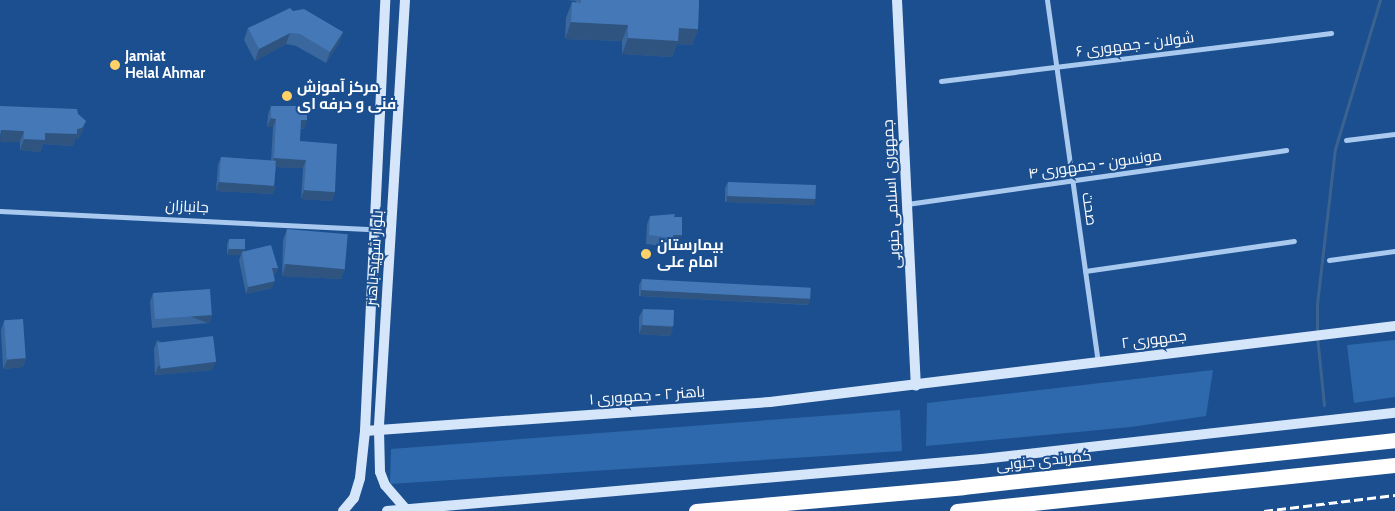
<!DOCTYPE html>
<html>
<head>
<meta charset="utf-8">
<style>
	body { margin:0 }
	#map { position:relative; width:1395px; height:511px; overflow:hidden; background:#1b4f8f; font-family:Cabin,Cairo,sans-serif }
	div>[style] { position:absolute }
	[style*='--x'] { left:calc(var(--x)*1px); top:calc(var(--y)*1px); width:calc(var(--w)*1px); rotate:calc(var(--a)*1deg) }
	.green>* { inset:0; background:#2e69ad }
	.stream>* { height:3px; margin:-1.5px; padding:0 1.5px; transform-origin:1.5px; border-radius:1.5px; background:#3c6290 }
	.street>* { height:5px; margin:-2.5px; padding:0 2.5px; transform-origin:2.5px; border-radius:2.5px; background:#a9c9ee }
	.secondary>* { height:10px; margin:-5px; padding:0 5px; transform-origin:5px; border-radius:5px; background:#d6e6fa }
	.highway>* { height:15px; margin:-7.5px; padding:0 7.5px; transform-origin:7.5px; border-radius:7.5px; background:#fff }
	.rail>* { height:3px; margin-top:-1.5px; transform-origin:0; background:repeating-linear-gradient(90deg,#fff 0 9px,transparent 0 13px) }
	.wall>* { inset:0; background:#3a679d }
	.shaded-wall>* { inset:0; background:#305480; transform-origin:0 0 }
	.building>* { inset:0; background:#4478b7; transform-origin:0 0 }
	.dots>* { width:14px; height:14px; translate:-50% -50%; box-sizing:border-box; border:2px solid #1b4f8f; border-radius:50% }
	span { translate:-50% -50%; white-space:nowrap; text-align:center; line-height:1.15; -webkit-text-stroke:4px #1b4f8f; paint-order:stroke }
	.street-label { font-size:15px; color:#fff }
	.poi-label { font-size:15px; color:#fff; font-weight:700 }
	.left { translate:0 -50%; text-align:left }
</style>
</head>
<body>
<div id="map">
	<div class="green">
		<i style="clip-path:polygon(1395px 340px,1395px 397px,1354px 403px,1347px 345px)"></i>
		<i style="clip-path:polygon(1213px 370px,1206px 416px,1131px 427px,926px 446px,927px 403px)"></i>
		<i style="clip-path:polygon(900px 410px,902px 451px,390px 484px,391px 449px)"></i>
	</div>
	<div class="stream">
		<i style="--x:1324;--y:405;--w:69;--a:-95.8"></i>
		<i style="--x:1317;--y:336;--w:32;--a:-90"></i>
		<i style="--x:1317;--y:304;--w:156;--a:-83.4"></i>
		<i style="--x:1335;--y:149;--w:156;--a:-73.2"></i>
	</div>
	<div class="street">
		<i style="--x:1047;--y:0;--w:366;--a:82"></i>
		<i style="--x:941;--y:81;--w:393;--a:-7"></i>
		<i style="--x:1346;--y:140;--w:49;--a:-7"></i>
		<i style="--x:907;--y:204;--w:383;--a:-8.1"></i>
		<i style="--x:0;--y:211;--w:373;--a:2.8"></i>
		<i style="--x:1329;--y:260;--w:67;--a:-7.8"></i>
		<i style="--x:1085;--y:271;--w:211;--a:-8.2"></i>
	</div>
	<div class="secondary">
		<i style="--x:405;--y:0;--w:431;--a:93.5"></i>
		<i style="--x:379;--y:430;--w:42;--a:88.6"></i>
		<i style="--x:380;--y:472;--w:14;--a:69"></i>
		<i style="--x:385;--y:485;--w:33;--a:49"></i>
		<i style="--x:897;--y:0;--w:386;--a:87.2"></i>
		<i style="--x:365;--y:431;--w:406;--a:-4.1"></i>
		<i style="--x:770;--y:402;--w:630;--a:-6.93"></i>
		<i style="--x:343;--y:511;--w:17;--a:-50"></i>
		<i style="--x:354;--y:498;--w:21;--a:-73"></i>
		<i style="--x:360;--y:478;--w:47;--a:-83.9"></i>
		<i style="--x:365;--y:431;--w:431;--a:-87.3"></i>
		<i style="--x:387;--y:511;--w:597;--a:-4.99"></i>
		<i style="--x:982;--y:459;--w:416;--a:-6.4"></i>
	</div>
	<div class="highway">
		<i style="--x:696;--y:511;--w:268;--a:-5.1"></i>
		<i style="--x:963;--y:487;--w:435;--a:-6.2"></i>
		<i style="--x:957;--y:511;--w:440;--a:-6"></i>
	</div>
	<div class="rail">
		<i style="--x:1264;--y:511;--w:132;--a:-7"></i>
	</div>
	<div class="wall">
		<i style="clip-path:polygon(567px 0,699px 0,698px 29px,692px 45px,677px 44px,672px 57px,622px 54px,622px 41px,565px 39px,566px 18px,572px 2px,576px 3px,576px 1px)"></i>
		<i style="clip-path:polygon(293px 11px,343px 32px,339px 43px,326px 63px,296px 46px,286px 44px,255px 61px,244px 40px,248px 28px)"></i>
		<i style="clip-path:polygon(0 106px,78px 114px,86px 121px,82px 132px,78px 139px,75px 139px,73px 146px,43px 144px,40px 152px,20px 150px,20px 142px)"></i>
		<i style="clip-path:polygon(271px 106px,296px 110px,304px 129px,300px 129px,300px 141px,335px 192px,332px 201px,301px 199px,303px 168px,276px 167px,273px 194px,216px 191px,218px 165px,221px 157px,271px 161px,273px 127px,267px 127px,268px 115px)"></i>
		<i style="clip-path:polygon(728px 182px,813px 205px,725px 202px,725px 188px)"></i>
		<i style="clip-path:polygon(650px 216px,674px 217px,678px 244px,671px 244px,670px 247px,646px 244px,647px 224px)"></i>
		<i style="clip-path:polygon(287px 229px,345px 268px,341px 279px,282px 276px,283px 240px)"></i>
		<i style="clip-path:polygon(229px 239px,245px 249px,244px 251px,278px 268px,275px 275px,274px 275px,272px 288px,246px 294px,239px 260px,241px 255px,227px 255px,227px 245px)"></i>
		<i style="clip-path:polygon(642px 279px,810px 299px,808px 305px,639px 296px,639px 285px)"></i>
		<i style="clip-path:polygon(153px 293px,212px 315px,209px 323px,152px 328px,150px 302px)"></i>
		<i style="clip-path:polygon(643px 309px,673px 327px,670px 336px,639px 334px,639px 317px)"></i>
		<i style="clip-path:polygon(4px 321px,26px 358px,23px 367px,3px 369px,1px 330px)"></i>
		<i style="clip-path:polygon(157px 340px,212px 370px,155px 375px,154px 349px)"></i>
	</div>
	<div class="shaded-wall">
		<i style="clip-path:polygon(571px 22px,628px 25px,622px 41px,565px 39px)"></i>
		<i style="clip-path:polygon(679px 28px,698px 29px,692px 45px,677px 44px,672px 57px,622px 54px,628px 38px)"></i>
		<i style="clip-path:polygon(343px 32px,339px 43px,326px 63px,330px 52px)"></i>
		<i style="clip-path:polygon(290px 33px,286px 44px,255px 61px,259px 49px)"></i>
		<i style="clip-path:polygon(271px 118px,276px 119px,273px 127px,267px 127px)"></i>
		<i style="clip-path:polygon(301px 120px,307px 120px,304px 129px,298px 128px)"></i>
		<i style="clip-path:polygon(86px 121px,82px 132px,78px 139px,75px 139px,73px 146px,43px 144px,40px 152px,20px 150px,24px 139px,45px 133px,77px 129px)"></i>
		<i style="clip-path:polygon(1px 130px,24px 131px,20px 142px,0 142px)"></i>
		<i style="clip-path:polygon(274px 158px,306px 160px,303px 168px,271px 167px)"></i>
		<i style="clip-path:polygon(219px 182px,276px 186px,273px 194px,216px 191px)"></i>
		<i style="clip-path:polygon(304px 190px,335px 192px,332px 201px,301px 199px)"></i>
		<i style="left:727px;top:196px;width:88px;height:6px;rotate:2deg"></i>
		<i style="clip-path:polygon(673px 235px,682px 235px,678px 244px,671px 244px,673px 238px)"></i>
		<i style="clip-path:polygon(229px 249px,245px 249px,243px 255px,242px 252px,241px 255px,227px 255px)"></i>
		<i style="clip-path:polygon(286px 264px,345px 268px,341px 279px,282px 276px)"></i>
		<i style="clip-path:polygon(272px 268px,278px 268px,275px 275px,269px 275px)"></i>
		<i style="clip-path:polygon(275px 281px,272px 288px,246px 294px,248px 287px)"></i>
		<i style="left:641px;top:290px;width:169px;height:6px;rotate:3deg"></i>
		<i style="left:212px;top:315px;width:9px;height:57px;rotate:111deg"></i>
		<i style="clip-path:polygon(642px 325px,673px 327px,670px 336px,639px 334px)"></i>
		<i style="clip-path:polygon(26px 358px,23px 367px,3px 369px,7px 360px)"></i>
		<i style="clip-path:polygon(216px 362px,212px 370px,155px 375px,158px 366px)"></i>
	</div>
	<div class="building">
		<i style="clip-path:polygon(581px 0,699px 0,698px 29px,679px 28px,678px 41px,628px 38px,628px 25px,571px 22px,572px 2px,581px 3px)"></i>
		<i style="clip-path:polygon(290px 8px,293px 11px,304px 9px,343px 32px,330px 52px,300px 34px,290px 33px,259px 49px,248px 28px)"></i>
		<i style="clip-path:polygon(0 106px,77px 109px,78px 114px,86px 121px,82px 128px,77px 129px,77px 134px,45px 133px,45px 140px,24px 139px,24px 131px,1px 130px,0 136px)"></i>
		<i style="clip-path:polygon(271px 106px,296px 106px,296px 110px,307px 110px,307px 120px,301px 120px,300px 141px,337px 144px,335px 192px,304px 190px,306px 160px,274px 158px,276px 119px,271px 118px)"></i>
		<i style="left:221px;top:157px;width:55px;height:25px;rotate:4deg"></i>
		<i style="left:728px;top:182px;width:88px;height:14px;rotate:2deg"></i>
		<i style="clip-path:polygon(675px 214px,674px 217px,682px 217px,682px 235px,673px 235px,673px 238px,649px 235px,650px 216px)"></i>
		<i style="left:287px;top:229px;width:61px;height:35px;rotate:5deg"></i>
		<i style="left:229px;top:239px;width:16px;height:10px"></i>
		<i style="clip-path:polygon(271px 245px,278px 268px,272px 268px,275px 281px,248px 287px,242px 252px)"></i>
		<i style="left:642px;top:279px;width:169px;height:11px;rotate:3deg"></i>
		<i style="left:210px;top:289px;width:26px;height:57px;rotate:86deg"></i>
		<i style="left:643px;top:309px;width:31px;height:16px;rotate:2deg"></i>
		<i style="left:23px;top:319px;width:39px;height:19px;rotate:86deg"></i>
		<i style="left:213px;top:336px;width:26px;height:56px;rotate:83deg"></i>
	</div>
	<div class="dots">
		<i style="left:115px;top:65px;background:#ffd166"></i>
		<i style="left:287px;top:96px;background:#ffd166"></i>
		<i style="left:646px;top:254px;background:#ffd166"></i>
	</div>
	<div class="street-label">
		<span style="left:1135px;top:45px;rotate:-7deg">شولان - جمهوری ۶</span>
		<span style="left:1095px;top:165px;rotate:-8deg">مونسون - جمهوری ۴</span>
		<span style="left:892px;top:194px;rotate:-93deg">جمهوری اسلامی جنوبی</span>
		<span style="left:187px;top:207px;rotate:3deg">جانبازان</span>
		<span style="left:1089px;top:209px;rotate:82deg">صحت</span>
		<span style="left:375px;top:258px;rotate:-86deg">بلوار شهید باهنر</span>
		<span style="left:1154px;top:340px;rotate:-7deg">جمهوری ۲</span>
		<span style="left:647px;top:396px;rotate:-4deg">باهنر ۲ - جمهوری ۱</span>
		<span style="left:1044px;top:461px;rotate:-6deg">کمربندی جنوبی</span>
	</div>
	<div class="poi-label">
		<span class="left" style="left:125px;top:65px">Jamiat<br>Helal Ahmar</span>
		<span class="left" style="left:297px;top:96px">مرکز آموزش<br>فنی و حرفه ای</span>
		<span class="left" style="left:657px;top:254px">بیمارستان<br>امام علی</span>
	</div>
</div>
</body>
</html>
